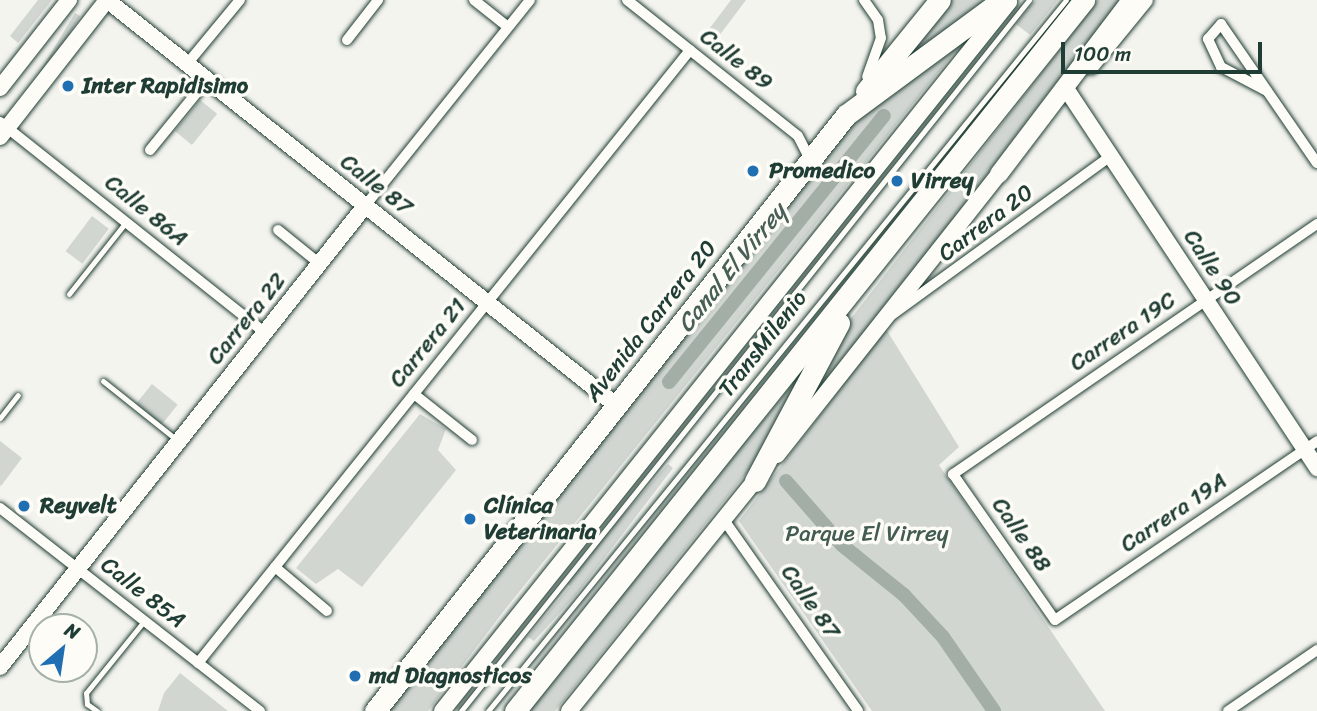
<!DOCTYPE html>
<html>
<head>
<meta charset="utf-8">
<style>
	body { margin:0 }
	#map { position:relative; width:1317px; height:711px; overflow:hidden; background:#f4f4ef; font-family:Sriracha,sans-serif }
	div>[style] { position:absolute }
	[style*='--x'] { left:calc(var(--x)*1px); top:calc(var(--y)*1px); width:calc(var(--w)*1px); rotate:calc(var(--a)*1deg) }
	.green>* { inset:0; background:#d1d6d1; transform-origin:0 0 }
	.canal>* { height:14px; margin:-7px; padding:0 7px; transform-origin:7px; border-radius:7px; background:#a3aea7 }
	.roads { filter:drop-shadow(0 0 2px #1f3d34) drop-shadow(0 0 2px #1f3d34) }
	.lane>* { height:5px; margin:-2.5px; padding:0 2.5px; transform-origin:2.5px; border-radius:2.5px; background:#fdfcf7 }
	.street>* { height:10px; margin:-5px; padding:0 5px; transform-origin:5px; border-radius:5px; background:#fdfcf7 }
	.secondary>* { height:16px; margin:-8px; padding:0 8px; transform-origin:8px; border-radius:8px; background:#fdfcf7 }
	.primary>* { height:18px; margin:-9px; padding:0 9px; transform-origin:9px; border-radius:9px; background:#fdfcf7 }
	.highway>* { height:21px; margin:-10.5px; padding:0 10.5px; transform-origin:10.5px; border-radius:10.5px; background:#fdfcf7 }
	.dots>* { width:19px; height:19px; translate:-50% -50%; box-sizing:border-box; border:4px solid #fdfcf7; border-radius:50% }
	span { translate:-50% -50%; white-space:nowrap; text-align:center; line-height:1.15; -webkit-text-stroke:7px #fdfcf7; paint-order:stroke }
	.street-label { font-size:23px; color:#1f3d34 }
	.poi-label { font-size:23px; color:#1f3d34; font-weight:700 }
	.left { translate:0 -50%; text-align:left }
	.park-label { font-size:23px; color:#435c53 }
	.water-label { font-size:24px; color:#475f56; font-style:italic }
	.north { position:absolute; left:28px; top:613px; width:70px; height:70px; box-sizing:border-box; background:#fdfcf7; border:2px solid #a4b0a9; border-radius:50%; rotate:29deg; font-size:19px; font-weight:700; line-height:28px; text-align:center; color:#1f3d34 }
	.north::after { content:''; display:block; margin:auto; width:24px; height:32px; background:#1f6fb2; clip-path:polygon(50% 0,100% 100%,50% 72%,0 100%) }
	.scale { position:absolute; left:1061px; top:42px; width:201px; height:32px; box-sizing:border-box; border:4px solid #1f3d34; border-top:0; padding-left:9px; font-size:21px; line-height:24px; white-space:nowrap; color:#1f3d34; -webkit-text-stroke:5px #fdfcf7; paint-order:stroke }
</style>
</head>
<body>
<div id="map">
	<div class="green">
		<i style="clip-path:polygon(38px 0,52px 0,18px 43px,10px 36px)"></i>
		<i style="clip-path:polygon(731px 0,746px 0,713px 44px,703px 37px)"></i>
		<i style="clip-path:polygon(948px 0,990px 0,884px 76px)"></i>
		<i style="clip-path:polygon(1035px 0,1058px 0,1030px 35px,1016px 24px)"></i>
		<i style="clip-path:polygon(1098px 0,1121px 0,994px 164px,966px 209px,796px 426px,849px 321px)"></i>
		<i style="left:75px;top:13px;width:6px;height:105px;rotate:31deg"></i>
		<i style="clip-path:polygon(962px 43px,506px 608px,428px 711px,385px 711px,862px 111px)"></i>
		<i style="left:200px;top:100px;width:22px;height:40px;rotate:39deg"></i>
		<i style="left:92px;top:216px;width:21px;height:44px;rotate:37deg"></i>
		<i style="clip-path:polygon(886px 329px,959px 447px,939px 465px,1105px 711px,872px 711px,739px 521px)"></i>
		<i style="clip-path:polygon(815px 357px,764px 451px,555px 711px,523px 711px)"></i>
		<i style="left:152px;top:384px;width:33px;height:27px;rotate:39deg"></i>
		<i style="clip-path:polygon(420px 414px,446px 429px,438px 450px,456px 470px,362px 587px,338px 569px,316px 584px,296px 568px)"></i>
		<i style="clip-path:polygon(0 441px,22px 458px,1px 486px,0 485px)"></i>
		<i style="clip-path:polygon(668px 464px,673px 468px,576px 595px,534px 641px,528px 637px,570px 586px,565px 581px)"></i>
		<i style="clip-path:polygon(180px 673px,228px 711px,158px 711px,164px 693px)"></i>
	</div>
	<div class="canal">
		<i style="--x:669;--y:382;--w:342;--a:-51.1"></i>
		<i style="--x:786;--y:481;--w:85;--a:48.8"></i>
		<i style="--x:842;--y:545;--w:80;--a:38.9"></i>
		<i style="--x:904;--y:595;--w:57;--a:47.1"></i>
		<i style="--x:943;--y:637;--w:90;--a:55.4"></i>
	</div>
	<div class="roads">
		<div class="lane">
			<i style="--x:69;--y:294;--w:92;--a:-51.6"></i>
			<i style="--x:103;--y:381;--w:95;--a:38.6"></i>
			<i style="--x:0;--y:418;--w:29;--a:-52"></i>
			<i style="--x:97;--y:711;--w:12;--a:-145"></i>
			<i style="--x:87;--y:704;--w:11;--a:-95"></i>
			<i style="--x:86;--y:693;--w:92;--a:-51.1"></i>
			<i style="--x:461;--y:711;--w:910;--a:-51.38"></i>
			<i style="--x:488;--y:711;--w:916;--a:-50.89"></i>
		</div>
		<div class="street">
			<i style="--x:474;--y:0;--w:43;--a:38.5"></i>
			<i style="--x:627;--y:0;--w:218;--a:38.5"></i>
			<i style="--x:798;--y:136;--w:27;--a:63"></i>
			<i style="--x:864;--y:0;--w:24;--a:55"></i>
			<i style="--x:878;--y:20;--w:18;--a:81"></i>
			<i style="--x:881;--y:38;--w:41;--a:109.7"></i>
			<i style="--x:347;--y:40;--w:51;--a:-52.2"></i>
			<i style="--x:187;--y:64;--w:83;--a:-50.4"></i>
			<i style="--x:1267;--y:91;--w:52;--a:-152.4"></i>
			<i style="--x:1221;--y:67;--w:31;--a:-115"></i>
			<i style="--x:1208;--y:39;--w:20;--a:-49"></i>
			<i style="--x:1221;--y:24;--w:169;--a:55.4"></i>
			<i style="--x:0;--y:122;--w:339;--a:38.5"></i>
			<i style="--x:150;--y:150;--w:90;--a:-50.8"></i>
			<i style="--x:365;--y:206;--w:264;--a:-51.3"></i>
			<i style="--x:1317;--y:224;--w:442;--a:145.5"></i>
			<i style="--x:953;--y:474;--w:178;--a:55.1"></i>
			<i style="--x:1055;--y:620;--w:317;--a:-34.3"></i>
			<i style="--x:278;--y:230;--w:54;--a:39"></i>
			<i style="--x:889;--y:317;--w:274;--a:-36"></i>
			<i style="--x:414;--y:394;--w:74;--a:38.4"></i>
			<i style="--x:0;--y:508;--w:330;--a:38"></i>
			<i style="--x:724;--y:520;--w:233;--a:54.9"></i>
			<i style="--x:275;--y:567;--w:68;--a:40.2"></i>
			<i style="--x:198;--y:663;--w:786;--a:-51.25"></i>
			<i style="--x:1228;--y:711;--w:108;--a:-34.4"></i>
		</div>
		<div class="secondary">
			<i style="--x:1091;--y:66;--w:85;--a:-50.7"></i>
			<i style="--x:0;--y:88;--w:112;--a:-51.9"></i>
			<i style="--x:1069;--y:93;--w:450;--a:56.5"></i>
			<i style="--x:0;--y:137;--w:174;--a:-52"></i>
			<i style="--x:107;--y:0;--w:652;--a:38.52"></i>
			<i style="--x:777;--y:455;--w:370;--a:-51.7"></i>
			<i style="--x:0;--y:667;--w:588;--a:-51.63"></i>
			<i style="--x:442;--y:711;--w:908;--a:-51.35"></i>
			<i style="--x:569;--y:711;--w:307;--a:-51.1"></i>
		</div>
		<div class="primary">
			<i style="--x:999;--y:174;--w:218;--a:-52.8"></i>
		</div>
		<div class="highway">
			<i style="--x:866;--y:91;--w:117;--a:-50.9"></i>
			<i style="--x:755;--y:481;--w:179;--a:-62"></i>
			<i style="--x:375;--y:711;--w:760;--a:-51.68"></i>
			<i style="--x:846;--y:115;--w:194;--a:-36.4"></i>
			<i style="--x:515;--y:711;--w:911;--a:-51.33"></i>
		</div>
	</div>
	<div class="dots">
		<i style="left:68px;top:86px;background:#1f6fb2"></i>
		<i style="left:753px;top:171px;background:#1f6fb2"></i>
		<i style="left:897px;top:181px;background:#1f6fb2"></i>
		<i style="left:24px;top:506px;background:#1f6fb2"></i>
		<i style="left:470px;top:519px;background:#1f6fb2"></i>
		<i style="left:355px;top:676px;background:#1f6fb2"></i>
	</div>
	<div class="street-label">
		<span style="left:736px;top:60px;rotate:38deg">Calle 89</span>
		<span style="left:376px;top:185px;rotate:38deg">Calle 87</span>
		<span style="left:146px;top:211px;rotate:39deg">Calle 86A</span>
		<span style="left:986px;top:223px;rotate:-37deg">Carrera 20</span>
		<span style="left:1212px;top:268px;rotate:57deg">Calle 90</span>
		<span style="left:247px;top:319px;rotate:-51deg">Carrera 22</span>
		<span style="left:651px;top:321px;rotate:-52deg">Avenida Carrera 20</span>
		<span style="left:1123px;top:332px;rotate:-34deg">Carrera 19C</span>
		<span style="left:428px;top:343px;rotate:-51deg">Carrera 21</span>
		<span style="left:763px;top:344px;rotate:-52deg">TransMilenio</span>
		<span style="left:1174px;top:513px;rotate:-34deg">Carrera 19A</span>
		<span style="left:1021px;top:535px;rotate:55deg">Calle 88</span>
		<span style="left:143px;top:593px;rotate:38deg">Calle 85A</span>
		<span style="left:810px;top:602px;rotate:55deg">Calle 87</span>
	</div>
	<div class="poi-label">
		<span class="left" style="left:82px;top:86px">Inter Rapidisimo</span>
		<span class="left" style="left:769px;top:171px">Promedico</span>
		<span class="left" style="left:911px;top:181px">Virrey</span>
		<span class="left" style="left:40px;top:506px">Reyvelt</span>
		<span class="left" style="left:484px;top:519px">Clínica<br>Veterinaria</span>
		<span class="left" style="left:369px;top:676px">md Diagnosticos</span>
	</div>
	<div class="park-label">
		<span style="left:867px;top:534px">Parque El Virrey</span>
	</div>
	<div class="water-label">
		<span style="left:732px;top:268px;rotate:-51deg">Canal El Virrey</span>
	</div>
	<div class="north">N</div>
	<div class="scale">100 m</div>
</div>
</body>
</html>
